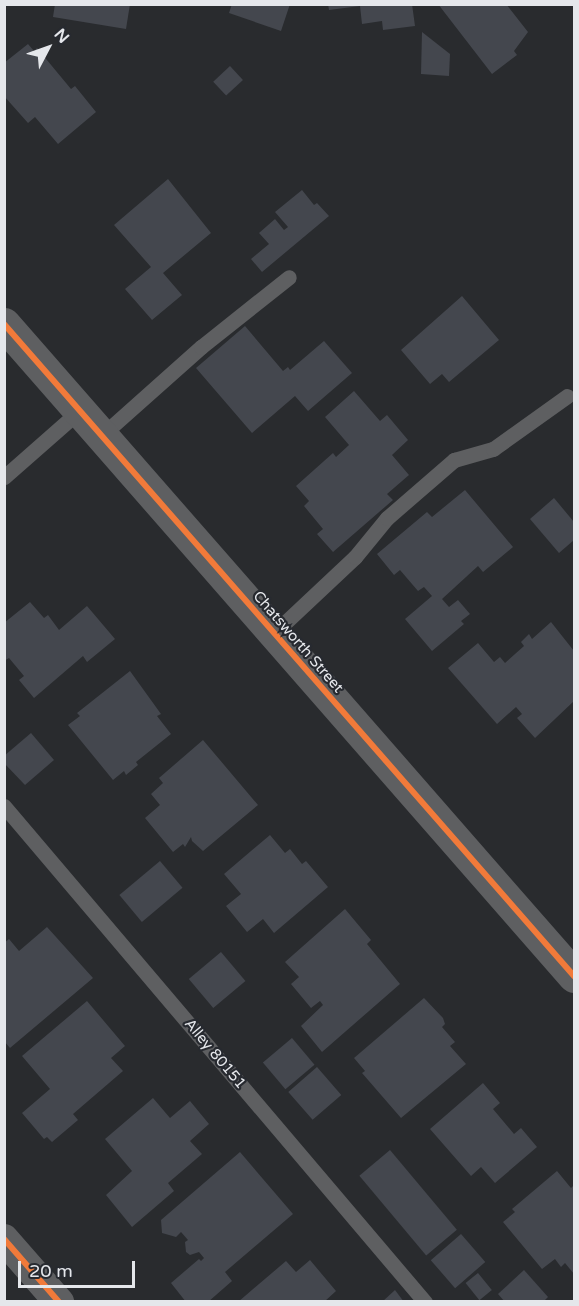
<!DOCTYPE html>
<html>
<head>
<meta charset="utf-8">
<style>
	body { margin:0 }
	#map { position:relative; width:579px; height:1306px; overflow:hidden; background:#292b2e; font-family:"Varela Round",sans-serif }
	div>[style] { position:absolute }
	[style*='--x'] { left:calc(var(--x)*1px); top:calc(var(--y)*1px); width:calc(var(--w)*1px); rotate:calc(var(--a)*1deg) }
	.building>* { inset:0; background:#44474e; transform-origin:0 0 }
	.service>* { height:15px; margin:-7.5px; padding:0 7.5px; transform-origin:7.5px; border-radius:7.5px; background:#5e5f61 }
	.minor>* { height:30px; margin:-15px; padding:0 15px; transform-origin:15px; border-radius:15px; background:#5e5f61 }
	.secondary>* { height:33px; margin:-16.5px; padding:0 16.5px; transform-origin:16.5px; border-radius:16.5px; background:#5e5f61 }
	.cycleway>* { height:6px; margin:-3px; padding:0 3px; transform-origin:3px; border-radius:3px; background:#f17a3a }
	span { translate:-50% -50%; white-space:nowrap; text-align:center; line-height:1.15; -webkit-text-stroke:4.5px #272a30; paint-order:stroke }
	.street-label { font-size:15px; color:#e5e7eb }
	.frame { position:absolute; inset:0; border:6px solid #e5e7eb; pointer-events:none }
	.north { position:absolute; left:18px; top:18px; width:60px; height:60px; -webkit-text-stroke:4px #272a30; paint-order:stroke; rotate:49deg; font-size:16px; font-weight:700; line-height:24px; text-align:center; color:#e5e7eb }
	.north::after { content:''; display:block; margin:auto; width:21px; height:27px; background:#e5e7eb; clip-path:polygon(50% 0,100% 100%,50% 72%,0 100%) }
	.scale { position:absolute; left:18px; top:1261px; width:117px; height:27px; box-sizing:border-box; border:3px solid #e5e7eb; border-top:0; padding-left:8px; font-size:18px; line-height:21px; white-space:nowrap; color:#e5e7eb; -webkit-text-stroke:4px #272a30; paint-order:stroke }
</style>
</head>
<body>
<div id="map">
	<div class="building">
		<i style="clip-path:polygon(55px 4px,130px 4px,126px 29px,53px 17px)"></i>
		<i style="clip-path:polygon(232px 4px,290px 4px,281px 31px,229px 13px)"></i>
		<i style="clip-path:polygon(328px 4px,412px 4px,415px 26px,383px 30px,382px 21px,362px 24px,360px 6px,329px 10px)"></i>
		<i style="clip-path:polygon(438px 4px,506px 4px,528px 32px,514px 51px,517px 55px,492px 74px)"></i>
		<i style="clip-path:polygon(422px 32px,450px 54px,449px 76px,421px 74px)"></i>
		<i style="clip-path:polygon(28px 44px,34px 51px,37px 48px,71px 89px,75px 86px,96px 112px,58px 144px,35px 117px,28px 123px,4px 96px,4px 63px)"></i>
		<i style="left:230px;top:66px;width:19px;height:23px;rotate:47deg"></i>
		<i style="clip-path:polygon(168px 179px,211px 233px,163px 273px,182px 295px,152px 320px,125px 289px,151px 267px,114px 225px)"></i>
		<i style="clip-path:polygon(302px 190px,314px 205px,317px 203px,329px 216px,262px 272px,251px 259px,269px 244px,259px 233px,275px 219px,284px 230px,288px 227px,275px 212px)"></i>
		<i style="clip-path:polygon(462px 296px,499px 340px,449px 382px,442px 374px,430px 384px,401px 350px)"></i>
		<i style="clip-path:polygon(245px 326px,283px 371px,288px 367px,290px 370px,324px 341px,352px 373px,308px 411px,295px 396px,252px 433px,196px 368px)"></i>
		<i style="clip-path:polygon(354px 391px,380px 421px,387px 415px,408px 440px,392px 455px,409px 475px,387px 494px,393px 500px,333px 552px,317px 534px,323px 529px,304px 506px,309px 501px,296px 486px,333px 453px,336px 457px,349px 445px,325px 417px)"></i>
		<i style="clip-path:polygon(465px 490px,513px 547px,483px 572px,478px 566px,442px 599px,449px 607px,458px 600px,470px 614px,461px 621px,464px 624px,432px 651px,405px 619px,432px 596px,424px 587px,418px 591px,400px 570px,394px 575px,377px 554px,427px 512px,432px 517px)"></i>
		<i style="clip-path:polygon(554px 498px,574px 522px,574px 540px,559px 553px,530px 519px)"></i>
		<i style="clip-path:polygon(30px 602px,44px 618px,48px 615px,59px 630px,87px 606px,115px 639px,87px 662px,83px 656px,34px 698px,19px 680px,24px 676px,9px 658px,4px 661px,4px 623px)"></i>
		<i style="clip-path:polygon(551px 622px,574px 651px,574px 701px,535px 738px,517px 718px,522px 714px,516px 707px,497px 724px,448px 668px,478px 643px,494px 662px,500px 657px,505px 663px,524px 646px,521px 642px,529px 634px,532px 639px)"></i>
		<i style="clip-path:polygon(130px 671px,161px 714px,157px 716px,171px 734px,136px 762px,138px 765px,126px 775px,124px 771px,113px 780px,68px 725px,80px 716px,77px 713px)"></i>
		<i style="clip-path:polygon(31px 733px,54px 760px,25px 785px,4px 763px,4px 756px)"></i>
		<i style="clip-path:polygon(203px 740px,258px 805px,203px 851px,192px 841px,191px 837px,185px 847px,183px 844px,173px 852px,145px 818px,160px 805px,151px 794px,163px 783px,159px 778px)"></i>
		<i style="clip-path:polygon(270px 835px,285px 853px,290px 849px,302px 864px,306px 861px,328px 887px,274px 933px,263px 919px,247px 932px,226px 906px,241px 894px,224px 874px)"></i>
		<i style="left:160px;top:861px;width:35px;height:53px;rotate:50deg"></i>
		<i style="clip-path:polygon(345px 909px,371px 940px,367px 944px,400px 984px,322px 1052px,301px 1026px,323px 1005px,320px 1001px,311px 1008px,291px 984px,299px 977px,285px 962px)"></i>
		<i style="clip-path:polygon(47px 927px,93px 978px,10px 1048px,4px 1041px,4px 943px,9px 939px,19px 951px)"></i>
		<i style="left:221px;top:952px;width:38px;height:42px;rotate:50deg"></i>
		<i style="clip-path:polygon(424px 998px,443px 1018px,445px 1024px,442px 1027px,455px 1042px,450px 1046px,466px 1064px,401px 1118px,362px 1073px,365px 1071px,354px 1058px)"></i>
		<i style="clip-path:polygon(87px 1001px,125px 1046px,111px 1058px,123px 1071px,73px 1114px,78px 1120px,52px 1142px,47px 1137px,44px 1139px,22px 1113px,50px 1089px,22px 1056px)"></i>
		<i style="left:292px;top:1038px;width:35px;height:38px;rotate:50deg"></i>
		<i style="left:317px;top:1067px;width:37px;height:38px;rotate:49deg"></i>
		<i style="clip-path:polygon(483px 1083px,500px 1103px,493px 1109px,514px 1134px,521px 1128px,537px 1147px,495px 1183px,481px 1167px,471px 1176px,430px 1129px)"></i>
		<i style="clip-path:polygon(153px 1098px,170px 1118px,190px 1101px,209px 1124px,190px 1141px,202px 1154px,168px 1183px,174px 1191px,132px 1227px,106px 1195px,132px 1171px,105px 1139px)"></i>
		<i style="left:390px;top:1150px;width:104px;height:40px;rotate:50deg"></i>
		<i style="clip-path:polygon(240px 1152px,293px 1214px,225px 1272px,232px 1281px,208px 1302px,186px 1302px,171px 1283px,199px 1259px,201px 1261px,204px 1258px,199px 1252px,190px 1255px,186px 1252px,185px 1242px,188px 1240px,181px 1232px,176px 1237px,162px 1233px,161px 1220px)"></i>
		<i style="clip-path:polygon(557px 1171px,571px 1188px,574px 1185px,574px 1274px,565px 1263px,561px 1267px,555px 1259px,542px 1269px,503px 1222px,515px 1212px,512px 1209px)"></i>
		<i style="left:461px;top:1234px;width:37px;height:40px;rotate:49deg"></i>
		<i style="clip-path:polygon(310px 1260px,336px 1291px,324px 1302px,238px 1302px,286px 1261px,296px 1272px)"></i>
		<i style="clip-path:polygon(524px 1270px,548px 1297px,543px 1302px,505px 1302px,498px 1294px)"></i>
		<i style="left:478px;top:1273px;width:22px;height:16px;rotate:51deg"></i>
		<i style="clip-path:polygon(395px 1290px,404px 1302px,382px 1302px)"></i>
	</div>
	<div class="service">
		<i style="--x:101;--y:436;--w:134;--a:-41.7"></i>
		<i style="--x:201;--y:347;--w:112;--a:-38.5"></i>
		<i style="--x:4;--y:477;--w:100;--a:-41.3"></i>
		<i style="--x:274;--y:633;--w:111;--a:-43.2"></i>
		<i style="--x:355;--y:557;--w:50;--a:-50.6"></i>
		<i style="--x:387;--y:518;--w:89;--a:-40.9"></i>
		<i style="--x:454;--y:460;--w:41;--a:-15.8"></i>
		<i style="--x:493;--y:449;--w:91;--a:-35.6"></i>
		<i style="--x:4;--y:806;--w:651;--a:49.68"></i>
	</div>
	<div class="minor">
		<i style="--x:4;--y:1239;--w:84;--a:48.9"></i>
	</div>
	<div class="secondary">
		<i style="--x:4;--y:324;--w:866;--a:48.84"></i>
	</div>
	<div class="cycleway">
		<i style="--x:4;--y:324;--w:866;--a:48.84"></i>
		<i style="--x:4;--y:1239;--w:84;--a:48.9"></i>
	</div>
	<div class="street-label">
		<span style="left:298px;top:642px;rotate:49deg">Chatsworth Street</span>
		<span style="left:215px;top:1054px;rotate:50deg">Alley 80151</span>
	</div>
	<div class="frame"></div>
	<div class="north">N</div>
	<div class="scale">20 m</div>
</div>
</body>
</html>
